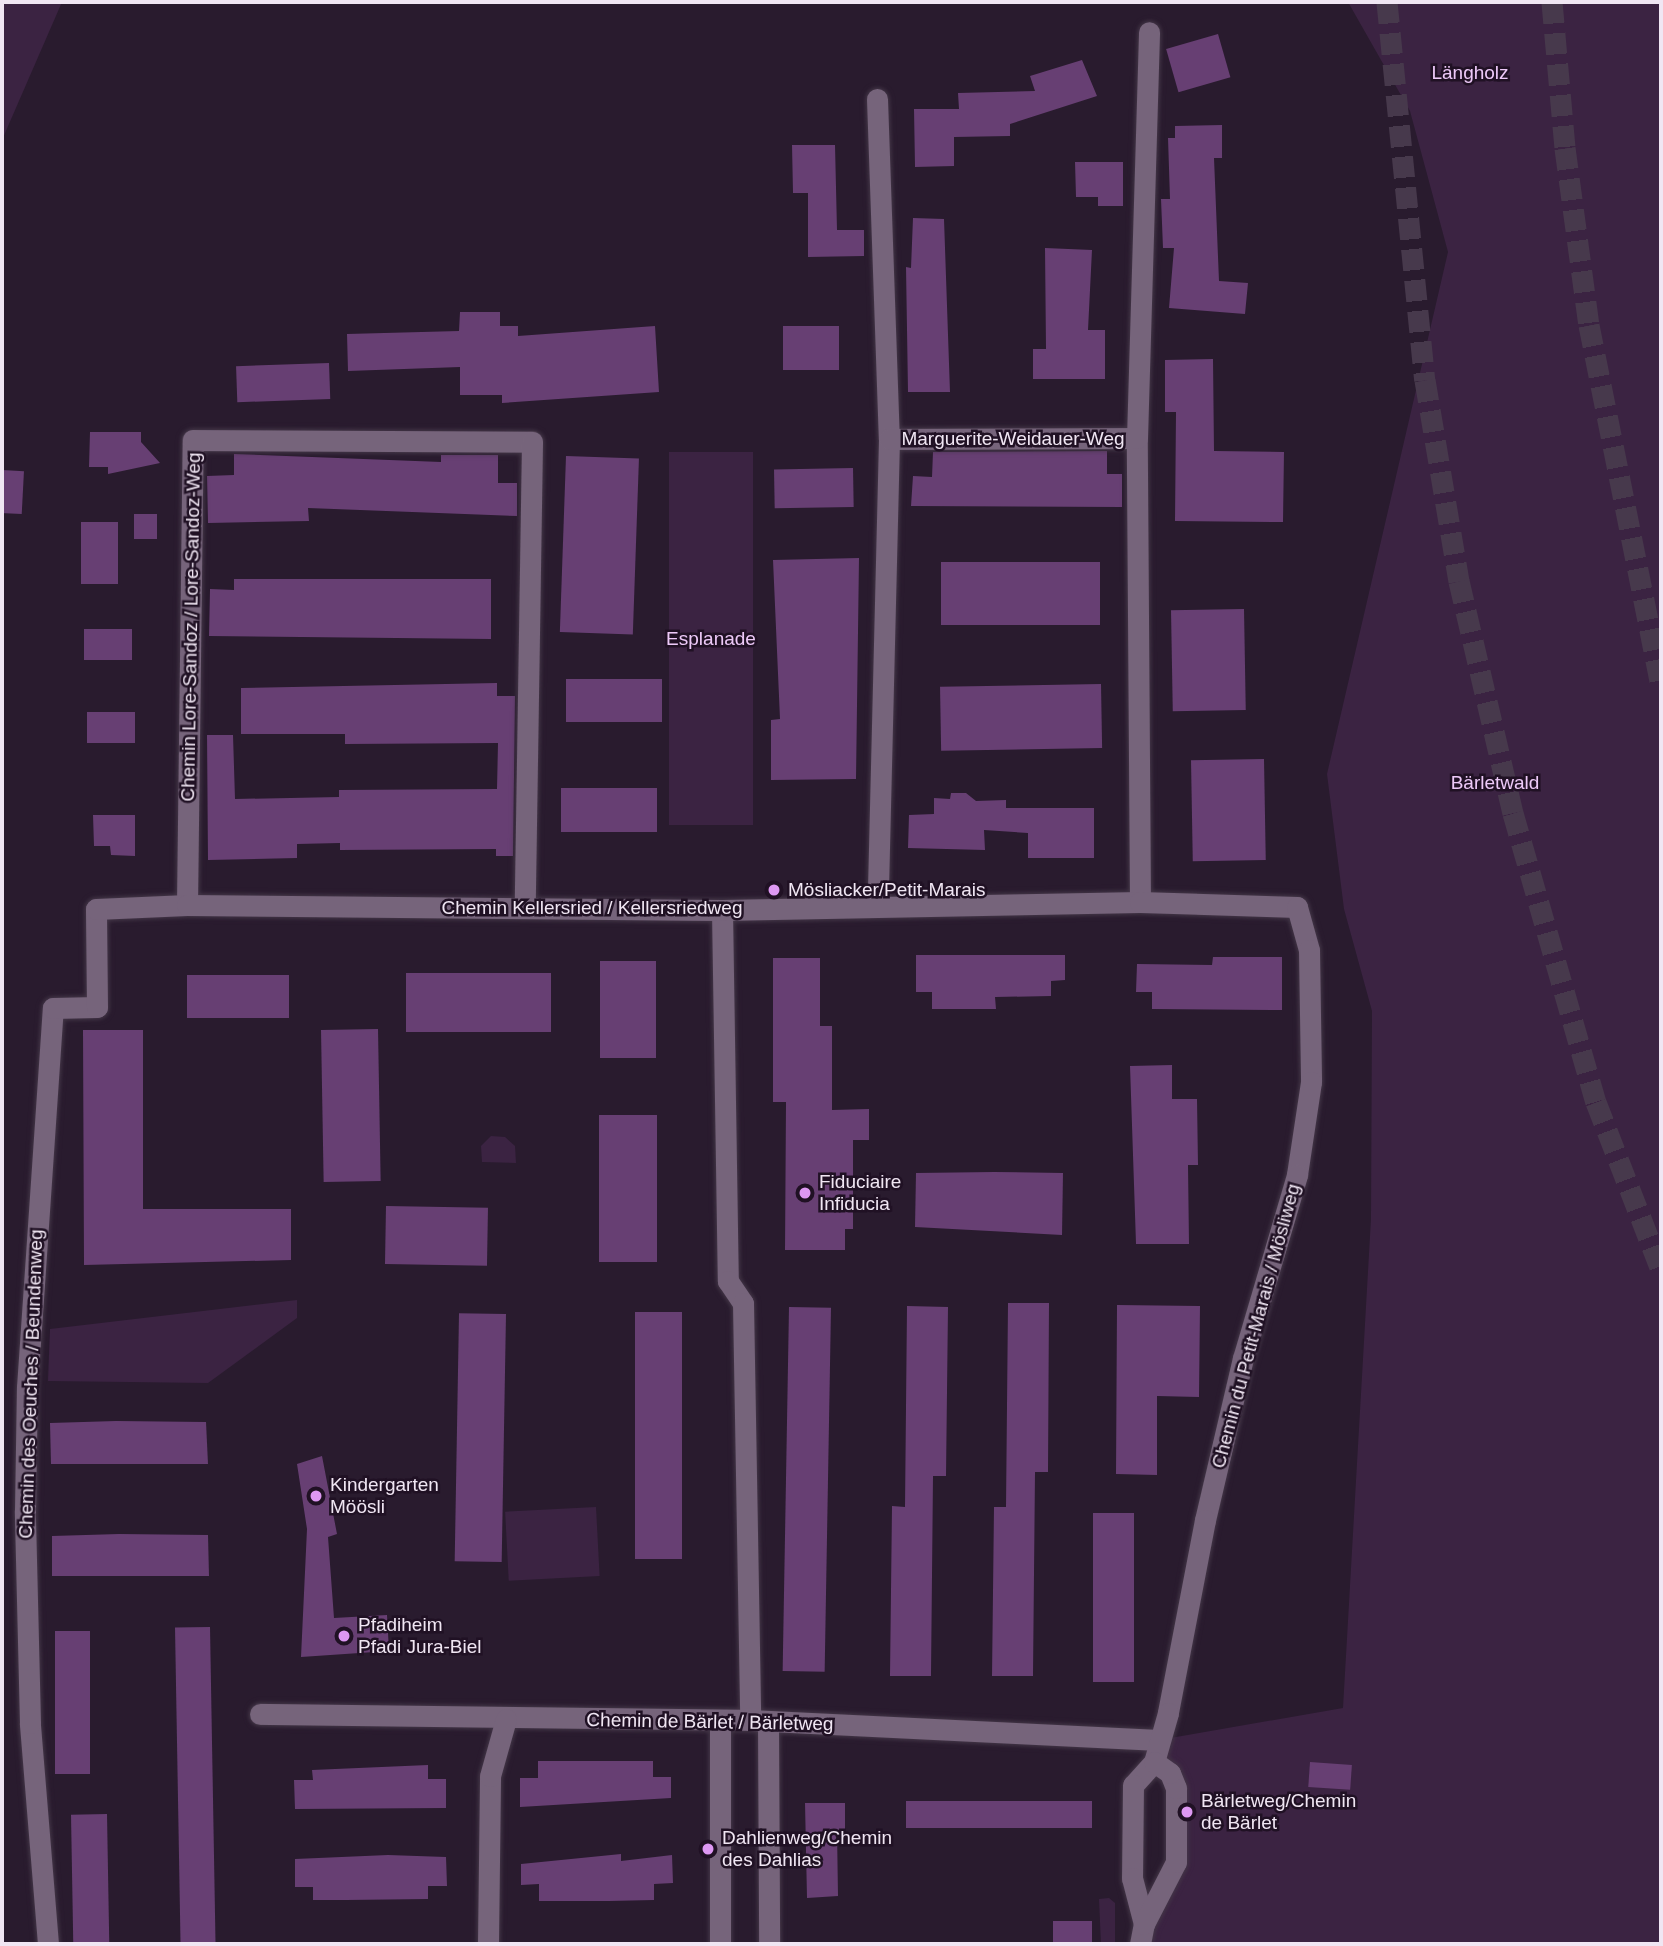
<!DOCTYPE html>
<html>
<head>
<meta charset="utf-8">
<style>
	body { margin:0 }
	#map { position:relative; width:1663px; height:1946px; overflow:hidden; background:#291b2e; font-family:Helvetica,sans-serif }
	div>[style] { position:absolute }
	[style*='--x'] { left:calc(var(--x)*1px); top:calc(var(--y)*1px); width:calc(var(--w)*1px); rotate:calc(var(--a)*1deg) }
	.green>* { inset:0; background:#3b2342; transform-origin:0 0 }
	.building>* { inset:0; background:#673f73; transform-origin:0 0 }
	.highway-tunnel>* { height:21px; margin-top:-10.5px; transform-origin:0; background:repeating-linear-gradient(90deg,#47394c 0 21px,transparent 0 31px) }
	.roads { filter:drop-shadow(0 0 2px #433647) drop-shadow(0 0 2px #433647) }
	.minor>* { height:21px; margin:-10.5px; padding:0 10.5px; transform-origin:10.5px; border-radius:10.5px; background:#76647b }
	.dots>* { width:19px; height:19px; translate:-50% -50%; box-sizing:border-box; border:4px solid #201124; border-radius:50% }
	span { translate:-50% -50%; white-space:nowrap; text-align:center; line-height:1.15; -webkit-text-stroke:5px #201124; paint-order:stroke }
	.park-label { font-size:19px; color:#edc9f8 }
	.street-label { font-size:19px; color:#f0e6f3 }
	.poi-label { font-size:19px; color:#f0e6f3 }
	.left { translate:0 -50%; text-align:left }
	.frame { position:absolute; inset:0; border:4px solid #f0e6f3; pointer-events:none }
</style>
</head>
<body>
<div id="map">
	<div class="green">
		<i style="clip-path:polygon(2px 2px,62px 2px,2px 140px)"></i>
		<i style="clip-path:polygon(1348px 2px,1661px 2px,1661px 1944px,1140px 1944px,1176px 1862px,1159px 1740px,1343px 1708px,1371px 1219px,1372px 1011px,1344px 909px,1327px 774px,1448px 252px,1410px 111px)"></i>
		<i style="left:669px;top:452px;width:84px;height:373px"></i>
		<i style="clip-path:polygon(491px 1136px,505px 1137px,515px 1146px,516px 1163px,482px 1162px,481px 1146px)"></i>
		<i style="clip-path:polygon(297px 1300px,297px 1318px,208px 1383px,48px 1381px,50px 1329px)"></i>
		<i style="left:596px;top:1507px;width:69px;height:91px;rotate:87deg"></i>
		<i style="clip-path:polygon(1109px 1898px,1115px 1903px,1115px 1944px,1101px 1944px,1099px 1899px)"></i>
	</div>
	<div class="building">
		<i style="left:1218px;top:34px;width:45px;height:54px;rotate:74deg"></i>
		<i style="clip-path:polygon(1082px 60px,1097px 96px,1010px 124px,1010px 136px,954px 137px,954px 166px,915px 167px,914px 109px,959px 109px,958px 93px,1035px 91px,1030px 76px)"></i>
		<i style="clip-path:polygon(1222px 125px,1222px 158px,1214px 158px,1219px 281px,1248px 283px,1245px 314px,1169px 308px,1174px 248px,1163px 248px,1161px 199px,1170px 199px,1168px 138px,1175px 138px,1175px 126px)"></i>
		<i style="clip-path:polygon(792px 145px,835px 145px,837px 230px,864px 230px,864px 256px,808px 257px,808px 193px,793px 193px)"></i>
		<i style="clip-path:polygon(1075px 162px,1123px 162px,1123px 206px,1098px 206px,1098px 197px,1076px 197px)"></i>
		<i style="clip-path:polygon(913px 218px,944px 219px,950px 392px,908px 392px,906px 267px,911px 268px)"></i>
		<i style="clip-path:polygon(1045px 248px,1092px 250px,1088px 330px,1105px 330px,1105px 379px,1033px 379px,1033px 349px,1046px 349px)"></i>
		<i style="clip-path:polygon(460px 312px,500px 312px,500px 326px,518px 326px,518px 336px,655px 326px,659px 392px,502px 403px,502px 395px,460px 395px,460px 367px,348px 371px,347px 334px,459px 331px)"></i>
		<i style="left:839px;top:326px;width:44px;height:56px;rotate:90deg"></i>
		<i style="clip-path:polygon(1213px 359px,1214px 451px,1284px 452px,1283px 522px,1175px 521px,1176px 412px,1165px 412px,1165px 360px)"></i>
		<i style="left:329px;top:363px;width:36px;height:93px;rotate:88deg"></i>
		<i style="clip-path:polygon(90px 432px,141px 432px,141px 442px,160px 463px,108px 474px,108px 467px,89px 467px)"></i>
		<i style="clip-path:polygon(1107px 451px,1107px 474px,1122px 474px,1122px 507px,911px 506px,913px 476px,932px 477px,933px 452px)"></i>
		<i style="clip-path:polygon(234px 454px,441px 462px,441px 455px,498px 455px,498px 483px,517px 483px,517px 516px,308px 508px,309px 521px,208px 523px,207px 476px,234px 475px)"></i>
		<i style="left:566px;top:456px;width:73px;height:176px;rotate:2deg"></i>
		<i style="left:853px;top:468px;width:39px;height:79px;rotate:89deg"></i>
		<i style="left:2px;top:470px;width:22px;height:43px;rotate:3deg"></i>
		<i style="left:134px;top:514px;width:23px;height:25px"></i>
		<i style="left:81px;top:522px;width:37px;height:62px"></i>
		<i style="clip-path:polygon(859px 558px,856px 779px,771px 780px,771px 720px,780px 719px,773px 560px)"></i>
		<i style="left:1100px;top:562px;width:63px;height:159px;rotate:90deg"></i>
		<i style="clip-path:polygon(234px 579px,491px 579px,491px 639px,209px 636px,210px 589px,234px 590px)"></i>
		<i style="left:1244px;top:609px;width:101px;height:73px;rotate:89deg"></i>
		<i style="left:84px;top:629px;width:48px;height:31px"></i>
		<i style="left:662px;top:679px;width:43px;height:96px;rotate:90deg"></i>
		<i style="clip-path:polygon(497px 683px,497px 696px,515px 696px,513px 856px,496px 856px,496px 849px,340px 850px,340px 843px,297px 844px,297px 858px,208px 860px,207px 735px,233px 735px,235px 799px,339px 797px,339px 790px,497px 789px,498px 743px,345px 744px,345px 734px,241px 734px,241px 688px)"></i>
		<i style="left:1101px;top:684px;width:64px;height:161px;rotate:89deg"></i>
		<i style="left:87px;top:712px;width:48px;height:31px"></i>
		<i style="left:1264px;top:759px;width:101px;height:73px;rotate:89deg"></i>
		<i style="left:657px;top:788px;width:44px;height:96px;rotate:90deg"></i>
		<i style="clip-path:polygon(951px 793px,966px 793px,976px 801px,1006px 800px,1006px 808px,1094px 808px,1094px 858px,1028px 858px,1028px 833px,984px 830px,985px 850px,908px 848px,909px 815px,934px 814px,934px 798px,950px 799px)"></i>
		<i style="clip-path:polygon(93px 815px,135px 815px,135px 856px,111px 855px,110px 846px,94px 846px)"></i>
		<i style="clip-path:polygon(916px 955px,1065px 955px,1065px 980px,1051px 981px,1051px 996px,995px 997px,996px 1009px,932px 1009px,932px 992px,916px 992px)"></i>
		<i style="clip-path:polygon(1213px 957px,1282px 957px,1282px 1010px,1152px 1009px,1152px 992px,1136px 992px,1137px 964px,1212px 965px)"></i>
		<i style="clip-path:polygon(773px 958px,820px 958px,820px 1026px,832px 1026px,832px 1110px,869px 1109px,869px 1140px,853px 1140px,853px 1229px,845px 1229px,845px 1250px,785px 1250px,786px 1102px,773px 1102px)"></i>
		<i style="left:600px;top:961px;width:56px;height:97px"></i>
		<i style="left:406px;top:973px;width:145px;height:59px"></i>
		<i style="left:289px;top:975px;width:43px;height:102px;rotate:90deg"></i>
		<i style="left:378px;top:1029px;width:152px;height:57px;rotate:89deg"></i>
		<i style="clip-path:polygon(83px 1030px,143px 1030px,143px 1209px,291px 1209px,291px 1260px,84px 1265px)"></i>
		<i style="clip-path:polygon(1172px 1065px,1172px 1099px,1197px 1099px,1198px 1165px,1188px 1165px,1189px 1244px,1136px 1244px,1130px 1066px)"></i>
		<i style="left:599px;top:1115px;width:58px;height:147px"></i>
		<i style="clip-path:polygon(994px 1172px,1063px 1173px,1062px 1235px,915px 1227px,916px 1173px)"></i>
		<i style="left:386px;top:1206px;width:102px;height:58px;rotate:1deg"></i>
		<i style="clip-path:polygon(1008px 1303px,1049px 1303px,1048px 1472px,1035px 1472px,1033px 1676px,992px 1676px,994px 1507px,1006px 1507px)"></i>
		<i style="clip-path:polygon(1117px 1305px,1200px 1306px,1199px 1397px,1157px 1396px,1157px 1475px,1116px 1474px)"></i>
		<i style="clip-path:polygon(907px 1306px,948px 1307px,946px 1476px,933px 1476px,931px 1676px,890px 1676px,892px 1506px,905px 1507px)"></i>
		<i style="left:789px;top:1307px;width:42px;height:364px;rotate:1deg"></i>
		<i style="left:635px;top:1312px;width:47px;height:247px"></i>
		<i style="left:506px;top:1314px;width:248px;height:47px;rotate:91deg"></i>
		<i style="clip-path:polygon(116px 1421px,206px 1422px,208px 1464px,51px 1464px,50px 1423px)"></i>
		<i style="clip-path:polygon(322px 1456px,337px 1534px,328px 1537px,334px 1618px,387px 1615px,389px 1651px,301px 1657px,307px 1529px,297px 1464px)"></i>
		<i style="left:1093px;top:1513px;width:41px;height:169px"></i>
		<i style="clip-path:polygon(119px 1534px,208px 1535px,209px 1576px,52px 1576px,52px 1536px)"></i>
		<i style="left:210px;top:1627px;width:317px;height:35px;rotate:89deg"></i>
		<i style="left:55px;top:1631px;width:35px;height:143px"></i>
		<i style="clip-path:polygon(538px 1761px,653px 1761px,653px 1777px,671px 1777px,671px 1798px,520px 1807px,520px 1778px,538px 1778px)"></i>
		<i style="left:1310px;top:1762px;width:42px;height:25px;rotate:4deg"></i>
		<i style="clip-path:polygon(428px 1765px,428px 1779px,446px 1779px,446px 1808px,295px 1809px,294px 1780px,313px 1780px,312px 1770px)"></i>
		<i style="left:1092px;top:1801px;width:27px;height:186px;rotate:90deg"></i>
		<i style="clip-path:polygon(805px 1803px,845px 1803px,845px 1830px,837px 1830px,838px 1896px,807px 1898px)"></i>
		<i style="left:107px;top:1814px;width:130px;height:36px;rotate:89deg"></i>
		<i style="clip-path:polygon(621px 1854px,621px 1861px,672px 1855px,673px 1883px,654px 1884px,654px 1900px,609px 1901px,539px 1901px,539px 1884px,521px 1885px,521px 1864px)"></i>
		<i style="clip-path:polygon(388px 1855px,446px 1857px,447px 1886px,428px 1886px,428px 1899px,346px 1900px,313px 1900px,313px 1887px,295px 1887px,295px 1859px)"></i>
		<i style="left:1092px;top:1921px;width:23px;height:39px;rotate:90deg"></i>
	</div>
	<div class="highway-tunnel">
		<i style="--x:1387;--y:2;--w:380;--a:84.3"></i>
		<i style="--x:1425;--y:380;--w:204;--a:80.4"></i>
		<i style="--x:1459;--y:581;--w:238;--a:76.9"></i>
		<i style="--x:1513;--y:813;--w:301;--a:74"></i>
		<i style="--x:1596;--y:1102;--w:180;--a:68.8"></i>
		<i style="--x:1552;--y:2;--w:147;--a:84.9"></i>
		<i style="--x:1565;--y:148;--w:179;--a:82.3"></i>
		<i style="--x:1589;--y:325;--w:368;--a:78.7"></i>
	</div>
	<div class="roads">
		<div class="minor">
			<i style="--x:877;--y:99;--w:340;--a:88"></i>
			<i style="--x:889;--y:439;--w:465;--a:91.4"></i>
			<i style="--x:889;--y:439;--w:248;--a:-0.2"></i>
			<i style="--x:1140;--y:902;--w:464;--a:-90.4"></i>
			<i style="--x:1137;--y:438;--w:406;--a:-88.3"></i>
			<i style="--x:187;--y:905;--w:465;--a:-89.3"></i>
			<i style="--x:193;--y:440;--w:339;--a:0.3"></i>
			<i style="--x:532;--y:442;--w:466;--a:90.9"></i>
			<i style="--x:722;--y:910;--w:371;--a:89.1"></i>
			<i style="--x:728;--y:1281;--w:27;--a:56"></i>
			<i style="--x:743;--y:1303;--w:417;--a:89"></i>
			<i style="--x:260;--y:1714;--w:490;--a:0.7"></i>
			<i style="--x:750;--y:1720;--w:409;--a:2.8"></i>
			<i style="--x:720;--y:1721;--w:223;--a:90"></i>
			<i style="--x:768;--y:1721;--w:223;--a:89.7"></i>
			<i style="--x:48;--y:1944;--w:222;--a:-94.7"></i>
			<i style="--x:30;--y:1723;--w:212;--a:-91.4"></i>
			<i style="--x:25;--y:1511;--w:124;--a:-89.1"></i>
			<i style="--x:27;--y:1387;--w:380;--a:-86.1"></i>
			<i style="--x:53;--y:1008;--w:44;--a:-1.3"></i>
			<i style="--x:97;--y:1007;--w:98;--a:-90.6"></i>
			<i style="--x:96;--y:909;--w:91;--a:-2.5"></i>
			<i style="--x:187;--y:905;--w:535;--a:0.54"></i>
			<i style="--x:722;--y:910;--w:418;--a:-1.1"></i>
			<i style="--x:1140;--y:902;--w:157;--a:1.8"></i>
			<i style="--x:1297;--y:907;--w:45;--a:74.4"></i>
			<i style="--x:1309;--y:950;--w:132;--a:89.1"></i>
			<i style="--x:1311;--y:1082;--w:94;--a:98.6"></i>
			<i style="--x:1297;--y:1175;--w:191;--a:106.4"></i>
			<i style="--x:1243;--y:1358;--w:166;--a:103.2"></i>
			<i style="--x:1205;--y:1520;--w:197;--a:100.9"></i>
			<i style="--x:1168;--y:1713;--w:51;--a:105.9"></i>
			<i style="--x:1154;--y:1762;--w:31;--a:132"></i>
			<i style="--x:1133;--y:1785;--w:93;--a:90.6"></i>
			<i style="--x:1132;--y:1878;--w:48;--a:75.4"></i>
			<i style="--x:488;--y:1944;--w:168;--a:-89.3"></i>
			<i style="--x:490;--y:1776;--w:59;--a:-74.3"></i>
			<i style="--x:1140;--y:1944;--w:20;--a:-79"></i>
			<i style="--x:1144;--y:1924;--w:70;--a:-62.7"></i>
			<i style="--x:1176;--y:1862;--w:74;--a:-90"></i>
			<i style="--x:1176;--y:1788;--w:16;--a:-112"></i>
			<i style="--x:1170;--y:1773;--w:19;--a:-145"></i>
		</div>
	</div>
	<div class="dots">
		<i style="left:774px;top:890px;background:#de98f3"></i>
		<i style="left:805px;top:1193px;background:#de98f3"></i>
		<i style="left:316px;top:1496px;background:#de98f3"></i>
		<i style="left:344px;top:1636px;background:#de98f3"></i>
		<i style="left:1187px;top:1812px;background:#de98f3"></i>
		<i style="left:708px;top:1849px;background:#de98f3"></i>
	</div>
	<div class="park-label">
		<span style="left:1470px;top:73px">Längholz</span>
		<span style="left:711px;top:639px">Esplanade</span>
		<span style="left:1495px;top:783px">Bärletwald</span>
	</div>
	<div class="street-label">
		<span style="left:1013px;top:439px">Marguerite-Weidauer-Weg</span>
		<span style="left:191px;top:627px;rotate:-89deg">Chemin Lore-Sandoz / Lore-Sandoz-Weg</span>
		<span style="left:592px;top:908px">Chemin Kellersried / Kellersriedweg</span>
		<span style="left:1256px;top:1326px;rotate:-75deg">Chemin du Petit-Marais / Mösliweg</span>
		<span style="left:31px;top:1384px;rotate:-88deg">Chemin des Oeuches / Beundenweg</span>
		<span style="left:710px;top:1722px;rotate:1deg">Chemin de Bärlet / Bärletweg</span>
	</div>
	<div class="poi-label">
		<span class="left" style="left:788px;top:890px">Mösliacker/Petit-Marais</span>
		<span class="left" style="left:819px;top:1193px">Fiduciaire<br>Infiducia</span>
		<span class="left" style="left:330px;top:1496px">Kindergarten<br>Möösli</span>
		<span class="left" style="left:358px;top:1636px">Pfadiheim<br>Pfadi Jura-Biel</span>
		<span class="left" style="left:1201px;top:1812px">Bärletweg/Chemin<br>de Bärlet</span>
		<span class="left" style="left:722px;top:1849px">Dahlienweg/Chemin<br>des Dahlias</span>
	</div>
	<div class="frame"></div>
</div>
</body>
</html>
